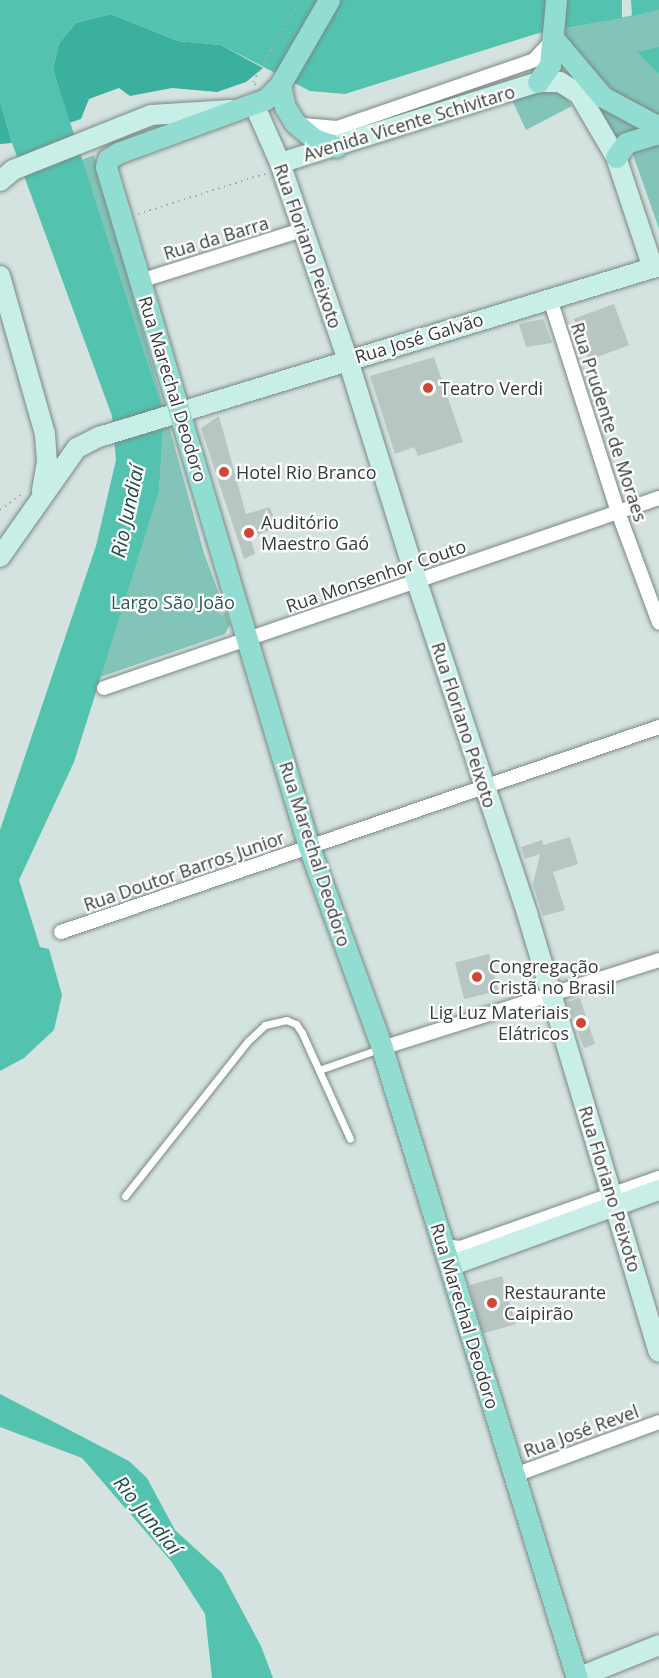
<!DOCTYPE html>
<html>
<head>
<meta charset="utf-8">
<style>
	body { margin:0 }
	#map { position:relative; width:659px; height:1678px; overflow:hidden; background:#d5e3e0; font-family:"Open Sans",sans-serif }
	div>[style] { position:absolute }
	[style*='--x'] { left:calc(var(--x)*1px); top:calc(var(--y)*1px); width:calc(var(--w)*1px); rotate:calc(var(--a)*1deg) }
	.green>* { inset:0; background:#82c5b8 }
	.forest>* { inset:0; background:#3cb09e }
	.water>* { inset:0; background:#53c3b0 }
	.building>* { inset:0; background:#b8c6c3; transform-origin:0 0 }
	.path>* { height:2px; margin-top:-1px; transform-origin:0; background:repeating-linear-gradient(90deg,#a3aeac 0 1.5px,transparent 0 6px) }
	.roads { filter:drop-shadow(0 0 2px #7b8885) drop-shadow(0 0 2px #7b8885) }
	.lane>* { height:7px; margin:-3.5px; padding:0 3.5px; transform-origin:3.5px; border-radius:3.5px; background:#fff }
	.street>* { height:14px; margin:-7px; padding:0 7px; transform-origin:7px; border-radius:7px; background:#fff }
	.secondary>* { height:20px; margin:-10px; padding:0 10px; transform-origin:10px; border-radius:10px; background:#c8eee8 }
	.primary>* { height:21px; margin:-10.5px; padding:0 10.5px; transform-origin:10.5px; border-radius:10.5px; background:#91ddd1 }
	.dots>* { width:16px; height:16px; translate:-50% -50%; box-sizing:border-box; border:3px solid #fff; border-radius:50% }
	span { translate:-50% -50%; white-space:nowrap; text-align:center; line-height:1.15; -webkit-text-stroke:4.5px #fff; paint-order:stroke }
	.street-label { font-size:18px; color:#363c3b }
	.poi-label { font-size:18px; color:#363c3b }
	.left { translate:0 -50%; text-align:left }
	.right { translate:-100% -50%; text-align:right }
	.park-label { font-size:18px; color:#2a5a51 }
	.water-label { font-size:20px; color:#1c4d45; font-style:italic }
</style>
</head>
<body>
<div id="map">
	<div class="green">
		<i style="clip-path:polygon(659px 10px,659px 117px,615px 97px,566px 46px,563px 29px)"></i>
		<i style="clip-path:polygon(577px 79px,659px 133px,659px 229px,632px 152px,616px 139px)"></i>
		<i style="clip-path:polygon(538px 91px,563px 94px,572px 106px,526px 130px,512px 100px)"></i>
		<i style="clip-path:polygon(94px 155px,204px 553px,230px 624px,225px 634px,100px 677px,159px 492px,164px 415px,81px 160px)"></i>
	</div>
	<div class="forest">
		<i style="clip-path:polygon(111px 14px,178px 41px,221px 45px,263px 68px,246px 82px,217px 92px,172px 88px,130px 96px,119px 88px,89px 99px,81px 119px,69px 123px,53px 69px,59px 43px,76px 23px)"></i>
		<i style="clip-path:polygon(0 101px,12px 143px,0 144px)"></i>
	</div>
	<div class="water">
		<i style="clip-path:polygon(0 0,622px 0,622px 18px,539px 33px,345px 94px,310px 91px,221px 45px,178px 41px,111px 14px,76px 23px,59px 43px,53px 69px,164px 414px,159px 492px,74px 762px,19px 880px,40px 947px,49px 949px,62px 995px,54px 1030px,24px 1058px,0 1071px,0 830px,96px 546px,116px 460px,112px 416px,12px 143px,0 101px)"></i>
		<i style="clip-path:polygon(631px 0,659px 0,659px 10px,632px 16px)"></i>
		<i style="clip-path:polygon(659px 47px,659px 74px,637px 52px)"></i>
		<i style="clip-path:polygon(0 1394px,129px 1461px,147px 1478px,175px 1530px,222px 1573px,261px 1646px,273px 1678px,212px 1678px,205px 1614px,171px 1561px,82px 1458px,0 1427px)"></i>
	</div>
	<div class="building">
		<i style="left:614px;top:304px;width:44px;height:43px;rotate:70deg"></i>
		<i style="clip-path:polygon(543px 319px,552px 343px,526px 347px,519px 324px)"></i>
		<i style="clip-path:polygon(434px 357px,463px 442px,418px 456px,414px 447px,395px 454px,370px 376px)"></i>
		<i style="clip-path:polygon(219px 416px,246px 514px,270px 507px,277px 528px,250px 537px,255px 554px,244px 559px,201px 428px)"></i>
		<i style="clip-path:polygon(216px 594px,226px 612px,222px 616px,207px 604px)"></i>
		<i style="clip-path:polygon(570px 837px,578px 864px,553px 872px,565px 910px,543px 916px,533px 884px,540px 854px,525px 859px,521px 847px,542px 840px,543px 845px)"></i>
		<i style="left:489px;top:954px;width:38px;height:35px;rotate:76deg"></i>
		<i style="clip-path:polygon(580px 998px,595px 1044px,584px 1048px,567px 1002px)"></i>
		<i style="left:502px;top:1276px;width:50px;height:34px;rotate:74deg"></i>
	</div>
	<div class="path">
		<i style="--x:256;--y:85;--w:4;--a:-135"></i>
		<i style="--x:253;--y:82;--w:95;--a:-60.2"></i>
		<i style="--x:138;--y:214;--w:135;--a:-17.6"></i>
		<i style="--x:0;--y:510;--w:29;--a:-36"></i>
	</div>
	<div class="roads">
		<div class="lane">
			<i style="--x:319;--y:1070;--w:64;--a:-19.3"></i>
			<i style="--x:125;--y:1196;--w:198;--a:-51.6"></i>
			<i style="--x:248;--y:1041;--w:23;--a:-43"></i>
			<i style="--x:265;--y:1025;--w:22;--a:-13"></i>
			<i style="--x:286;--y:1020;--w:11;--a:22"></i>
			<i style="--x:296;--y:1024;--w:11;--a:56"></i>
			<i style="--x:302;--y:1033;--w:116;--a:65.6"></i>
		</div>
		<div class="street">
			<i style="--x:303;--y:125;--w:34;--a:5"></i>
			<i style="--x:337;--y:128;--w:208;--a:-19"></i>
			<i style="--x:534;--y:60;--w:25;--a:-47"></i>
			<i style="--x:140;--y:281;--w:170;--a:-17.5"></i>
			<i style="--x:550;--y:299;--w:224;--a:72.3"></i>
			<i style="--x:618;--y:512;--w:118;--a:69.7"></i>
			<i style="--x:104;--y:688;--w:587;--a:-18.9"></i>
			<i style="--x:61;--y:932;--w:632;--a:-18.92"></i>
			<i style="--x:382;--y:1048;--w:291;--a:-17.6"></i>
			<i style="--x:444;--y:1246;--w:16;--a:7"></i>
			<i style="--x:460;--y:1248;--w:211;--a:-19.4"></i>
			<i style="--x:515;--y:1475;--w:153;--a:-20.2"></i>
		</div>
		<div class="secondary">
			<i style="--x:254;--y:104;--w:64;--a:66.2"></i>
			<i style="--x:280;--y:163;--w:208;--a:71"></i>
			<i style="--x:348;--y:360;--w:232;--a:72.7"></i>
			<i style="--x:417;--y:582;--w:349;--a:71.6"></i>
			<i style="--x:527;--y:913;--w:458;--a:73.3"></i>
			<i style="--x:280;--y:163;--w:270;--a:-17.4"></i>
			<i style="--x:538;--y:82;--w:22;--a:0"></i>
			<i style="--x:560;--y:82;--w:22;--a:32"></i>
			<i style="--x:579;--y:94;--w:73;--a:59.6"></i>
			<i style="--x:616;--y:157;--w:117;--a:71.6"></i>
			<i style="--x:0;--y:181;--w:17;--a:-40"></i>
			<i style="--x:13;--y:170;--w:149;--a:-21.7"></i>
			<i style="--x:151;--y:115;--w:80;--a:-3.6"></i>
			<i style="--x:0;--y:276;--w:164;--a:74.1"></i>
			<i style="--x:45;--y:434;--w:28;--a:86"></i>
			<i style="--x:47;--y:462;--w:29;--a:100"></i>
			<i style="--x:0;--y:557;--w:133;--a:-54.8"></i>
			<i style="--x:77;--y:448;--w:25;--a:-27"></i>
			<i style="--x:99;--y:437;--w:586;--a:-16.98"></i>
			<i style="--x:450;--y:1266;--w:222;--a:-20"></i>
			<i style="--x:577;--y:1678;--w:88;--a:-21.9"></i>
		</div>
		<div class="primary">
			<i style="--x:329;--y:0;--w:98;--a:120"></i>
			<i style="--x:280;--y:85;--w:20;--a:135"></i>
			<i style="--x:266;--y:99;--w:158;--a:160"></i>
			<i style="--x:118;--y:153;--w:12;--a:149"></i>
			<i style="--x:108;--y:159;--w:8;--a:104"></i>
			<i style="--x:106;--y:167;--w:710;--a:73.38"></i>
			<i style="--x:309;--y:847;--w:214;--a:70"></i>
			<i style="--x:382;--y:1048;--w:659;--a:72.8"></i>
			<i style="--x:553;--y:38;--w:77;--a:49.7"></i>
			<i style="--x:603;--y:97;--w:64;--a:28.2"></i>
			<i style="--x:538;--y:82;--w:21;--a:-55"></i>
			<i style="--x:550;--y:65;--w:65;--a:-84.7"></i>
			<i style="--x:280;--y:85;--w:23;--a:77"></i>
			<i style="--x:285;--y:107;--w:19;--a:58"></i>
			<i style="--x:295;--y:123;--w:25;--a:40"></i>
			<i style="--x:314;--y:139;--w:23;--a:20"></i>
			<i style="--x:616;--y:157;--w:17;--a:-54"></i>
			<i style="--x:626;--y:143;--w:34;--a:-17"></i>
		</div>
	</div>
	<div class="dots">
		<i style="left:428px;top:388px;background:#d14532"></i>
		<i style="left:224px;top:472px;background:#d14532"></i>
		<i style="left:249px;top:533px;background:#d14532"></i>
		<i style="left:477px;top:977px;background:#d14532"></i>
		<i style="left:581px;top:1023px;background:#d14532"></i>
		<i style="left:492px;top:1303px;background:#d14532"></i>
	</div>
	<div class="street-label">
		<span style="left:409px;top:123px;rotate:-17deg">Avenida Vicente Schivitaro</span>
		<span style="left:216px;top:238px;rotate:-17deg">Rua da Barra</span>
		<span style="left:308px;top:246px;rotate:71deg">Rua Floriano Peixoto</span>
		<span style="left:419px;top:338px;rotate:-17deg">Rua José Galvão</span>
		<span style="left:173px;top:389px;rotate:73deg">Rua Marechal Deodoro</span>
		<span style="left:609px;top:422px;rotate:72deg">Rua Prudente de Moraes</span>
		<span style="left:376px;top:576px;rotate:-19deg">Rua Monsenhor Couto</span>
		<span style="left:464px;top:725px;rotate:72deg">Rua Floriano Peixoto</span>
		<span style="left:315px;top:854px;rotate:72deg">Rua Marechal Deodoro</span>
		<span style="left:184px;top:871px;rotate:-19deg">Rua Doutor Barros Junior</span>
		<span style="left:610px;top:1189px;rotate:73deg">Rua Floriano Peixoto</span>
		<span style="left:465px;top:1316px;rotate:73deg">Rua Marechal Deodoro</span>
		<span style="left:581px;top:1431px;rotate:-20deg">Rua José Revel</span>
	</div>
	<div class="poi-label">
		<span class="left" style="left:440px;top:388px">Teatro Verdi</span>
		<span class="left" style="left:236px;top:472px">Hotel Rio Branco</span>
		<span class="left" style="left:261px;top:533px">Auditório<br>Maestro Gaó</span>
		<span class="left" style="left:489px;top:977px">Congregação<br>Cristã no Brasil</span>
		<span class="right" style="left:569px;top:1023px">Lig Luz Materiais<br>Elátricos</span>
		<span class="left" style="left:504px;top:1303px">Restaurante<br>Caipirão</span>
	</div>
	<div class="park-label">
		<span style="left:173px;top:602px">Largo São João</span>
	</div>
	<div class="water-label">
		<span style="left:127px;top:511px;rotate:-78deg">Rio Jundiaí</span>
		<span style="left:148px;top:1515px;rotate:51deg">Rio Jundiaí</span>
	</div>
</div>
</body>
</html>
